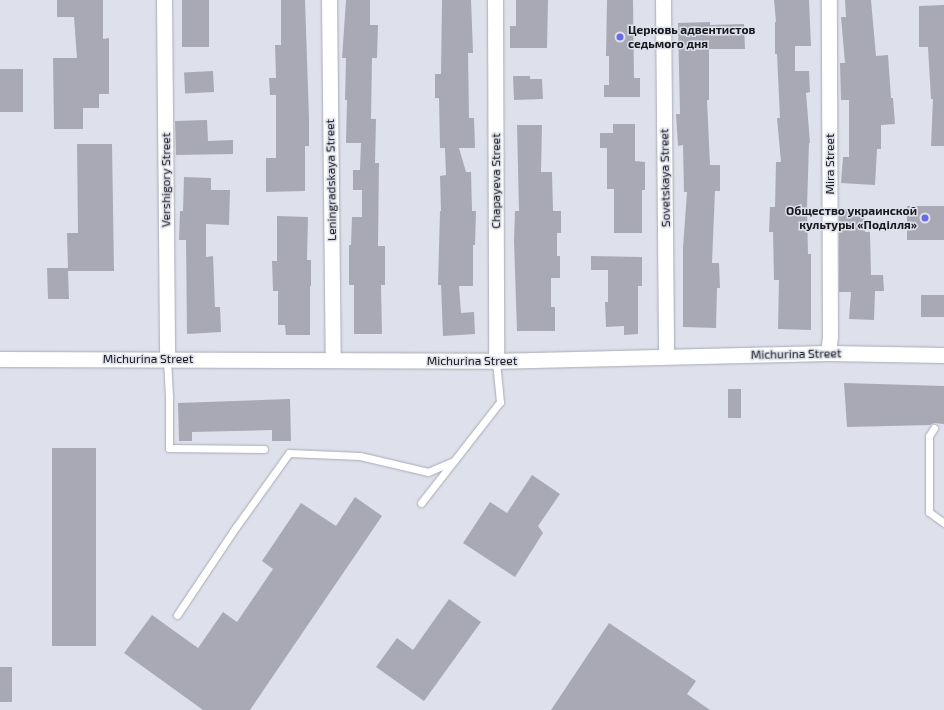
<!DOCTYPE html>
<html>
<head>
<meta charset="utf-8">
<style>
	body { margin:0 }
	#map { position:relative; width:944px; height:710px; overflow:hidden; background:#dee0eb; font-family:"Exo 2",sans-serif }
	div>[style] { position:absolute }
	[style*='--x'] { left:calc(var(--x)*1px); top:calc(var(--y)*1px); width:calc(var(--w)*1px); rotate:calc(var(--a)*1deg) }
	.building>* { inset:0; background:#a8a9b4; transform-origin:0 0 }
	.roads { filter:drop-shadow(0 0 1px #a9abb5) drop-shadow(0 0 1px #a9abb5) }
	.service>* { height:7px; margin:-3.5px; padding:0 3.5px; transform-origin:3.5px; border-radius:3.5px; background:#fff }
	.minor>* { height:15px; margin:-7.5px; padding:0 7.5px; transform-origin:7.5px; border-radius:7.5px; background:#fff }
	.dots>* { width:11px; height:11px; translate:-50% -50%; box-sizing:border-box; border:2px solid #dee0eb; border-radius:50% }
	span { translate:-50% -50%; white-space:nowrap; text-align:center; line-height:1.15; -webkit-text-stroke:3px #dee0eb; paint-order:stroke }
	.poi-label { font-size:12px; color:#17181c; font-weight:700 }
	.left { translate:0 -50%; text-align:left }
	.right { translate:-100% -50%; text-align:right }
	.street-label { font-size:12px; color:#17181c }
</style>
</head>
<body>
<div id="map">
	<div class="building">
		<i style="clip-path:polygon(57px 0,103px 0,103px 39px,109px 38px,109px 94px,99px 94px,99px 108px,83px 108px,83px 129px,54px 129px,53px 58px,77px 58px,74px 17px,57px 17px)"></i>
		<i style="left:182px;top:0;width:27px;height:47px"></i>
		<i style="clip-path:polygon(281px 0,305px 0,309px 119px,309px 146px,305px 146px,305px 191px,266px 192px,266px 158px,276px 158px,276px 95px,270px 95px,269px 78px,276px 78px,275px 45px,281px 45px)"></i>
		<i style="clip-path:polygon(346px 0,370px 0,370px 25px,378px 25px,377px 58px,372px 58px,371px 119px,376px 119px,375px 163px,379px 163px,378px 246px,385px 246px,385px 285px,381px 285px,382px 334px,354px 334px,354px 285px,349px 285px,349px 245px,351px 245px,352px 217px,362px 217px,362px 190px,353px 190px,353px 170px,360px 170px,361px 143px,346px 143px,347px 100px,345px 100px,346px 58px,342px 58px)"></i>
		<i style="clip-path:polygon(442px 0,471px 0,473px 53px,468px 53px,469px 118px,474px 118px,475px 148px,459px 148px,466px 172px,471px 172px,472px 211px,476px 211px,475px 245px,473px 245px,473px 286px,459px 286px,461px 313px,474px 312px,475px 334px,443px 336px,441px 285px,438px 285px,440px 211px,441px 211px,440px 176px,446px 175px,445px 148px,440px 148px,439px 98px,435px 98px,435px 74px,441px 74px)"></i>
		<i style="clip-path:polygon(516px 0,548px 0,547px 48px,510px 48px,510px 26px,516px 26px)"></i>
		<i style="clip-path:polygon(607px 0,633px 0,634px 78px,640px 78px,640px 97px,604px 97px,604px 85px,609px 85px,609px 56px,606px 56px)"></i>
		<i style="clip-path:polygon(774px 0,809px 0,811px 46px,795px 46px,795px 71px,809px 71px,810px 92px,806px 93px,810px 143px,809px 143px,807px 207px,808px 254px,811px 254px,811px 330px,778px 329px,779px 280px,774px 280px,773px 232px,769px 232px,770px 207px,775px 207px,776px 162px,781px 162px,777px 118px,780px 118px,777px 54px,775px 54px,775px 22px,776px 22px)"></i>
		<i style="clip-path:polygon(845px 0,871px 0,876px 56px,888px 55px,891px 98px,893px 98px,895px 124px,881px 125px,881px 149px,877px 149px,875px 185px,841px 183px,843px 157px,849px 157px,849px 100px,841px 100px,840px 63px,845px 63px,841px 17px,846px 17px)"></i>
		<i style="clip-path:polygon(944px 5px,944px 146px,931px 146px,933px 99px,931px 99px,928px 47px,919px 47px,919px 6px)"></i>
		<i style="clip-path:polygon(710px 22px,710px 25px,744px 24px,745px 49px,709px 49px,709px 100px,707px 100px,710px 165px,720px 165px,720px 191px,715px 191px,712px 263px,719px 263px,720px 288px,717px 288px,716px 328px,683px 327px,683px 248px,687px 192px,684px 192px,683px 145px,678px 146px,676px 114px,680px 114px,678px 23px)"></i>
		<i style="left:0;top:69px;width:23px;height:43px"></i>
		<i style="left:213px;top:71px;width:21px;height:29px;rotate:87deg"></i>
		<i style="clip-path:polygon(513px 76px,530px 76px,530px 79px,542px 79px,543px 99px,514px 100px)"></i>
		<i style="clip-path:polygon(207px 120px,208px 141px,233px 140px,233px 154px,176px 155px,175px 121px)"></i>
		<i style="clip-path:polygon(613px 124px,635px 124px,635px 161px,645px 162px,645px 190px,642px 190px,642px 233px,614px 233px,614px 189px,607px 189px,607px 148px,600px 148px,600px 133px,613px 133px)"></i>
		<i style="clip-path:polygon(517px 125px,542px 125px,541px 172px,552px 172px,553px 211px,561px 211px,561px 233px,557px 233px,557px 256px,560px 256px,560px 278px,551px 278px,551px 307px,555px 307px,555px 331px,517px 331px,514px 241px,515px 211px,519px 211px)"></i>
		<i style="clip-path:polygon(77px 144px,112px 144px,114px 271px,68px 271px,69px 299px,48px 299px,47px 268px,68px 268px,67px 233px,78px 233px)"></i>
		<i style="clip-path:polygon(184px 177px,211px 178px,211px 190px,230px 190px,229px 225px,206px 224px,206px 257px,213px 256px,215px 307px,220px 307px,221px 332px,187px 334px,186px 240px,179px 240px,180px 211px,183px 211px)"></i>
		<i style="left:944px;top:206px;width:34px;height:37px;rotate:90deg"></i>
		<i style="clip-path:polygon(839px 209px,864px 209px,865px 232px,870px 232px,871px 275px,883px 275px,884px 291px,875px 291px,874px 320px,849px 319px,851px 292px,839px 292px)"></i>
		<i style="clip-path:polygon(277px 216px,308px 217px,307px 260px,311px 260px,311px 286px,310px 286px,310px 335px,286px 335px,285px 325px,278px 325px,278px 291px,273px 291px,272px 261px,277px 261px)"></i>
		<i style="clip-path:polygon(591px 256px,642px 257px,642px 286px,638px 286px,638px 334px,624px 335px,624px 326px,606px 327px,605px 302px,608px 302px,608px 270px,591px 270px)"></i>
		<i style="left:921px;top:295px;width:23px;height:22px"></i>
		<i style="clip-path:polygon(844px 383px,944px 386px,944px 424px,934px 423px,930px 425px,847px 427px)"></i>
		<i style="left:728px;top:389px;width:13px;height:29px"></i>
		<i style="clip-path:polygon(290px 399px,291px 441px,272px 441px,272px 430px,192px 432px,192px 441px,179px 441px,178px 403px)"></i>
		<i style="left:52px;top:448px;width:44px;height:198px"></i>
		<i style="clip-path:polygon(532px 475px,560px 494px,538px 526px,543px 533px,515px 577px,463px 543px,490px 502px,507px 513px)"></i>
		<i style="clip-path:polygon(355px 497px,382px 516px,250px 710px,203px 710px,124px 653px,152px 615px,198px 648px,223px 612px,237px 622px,273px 569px,262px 561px,301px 503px,336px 526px)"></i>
		<i style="clip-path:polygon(449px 599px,481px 622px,424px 701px,376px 667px,397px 638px,413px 650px)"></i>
		<i style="clip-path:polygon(609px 623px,696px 681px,687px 694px,710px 710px,551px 710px)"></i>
		<i style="left:0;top:667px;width:12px;height:35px"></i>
	</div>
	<div class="roads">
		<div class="service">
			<i style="--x:167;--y:359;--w:38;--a:87"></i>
			<i style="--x:169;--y:397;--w:51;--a:90"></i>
			<i style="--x:169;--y:448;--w:95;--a:0.6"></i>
			<i style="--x:934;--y:428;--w:9;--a:122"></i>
			<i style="--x:929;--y:436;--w:76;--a:90"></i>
			<i style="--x:929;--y:512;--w:19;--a:36"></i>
			<i style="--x:421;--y:503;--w:128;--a:-52"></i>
			<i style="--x:500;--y:402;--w:41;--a:-95.6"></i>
			<i style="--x:177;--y:615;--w:106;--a:-56.2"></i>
			<i style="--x:236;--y:527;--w:91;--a:-54.4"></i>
			<i style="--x:289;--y:453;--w:71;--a:2.4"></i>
			<i style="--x:360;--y:456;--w:70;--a:13.2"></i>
			<i style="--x:428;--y:472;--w:28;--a:-23"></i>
		</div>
		<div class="minor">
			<i style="--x:164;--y:0;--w:359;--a:89.5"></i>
			<i style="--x:329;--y:0;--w:360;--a:89.4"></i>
			<i style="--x:495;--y:0;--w:361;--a:89.8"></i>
			<i style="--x:663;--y:0;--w:356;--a:89.5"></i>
			<i style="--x:828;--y:353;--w:17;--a:-83"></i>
			<i style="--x:830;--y:336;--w:336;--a:-90.2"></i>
			<i style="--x:0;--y:359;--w:496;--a:0.2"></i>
			<i style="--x:496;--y:361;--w:332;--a:-1.4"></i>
			<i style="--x:828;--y:353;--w:116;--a:1"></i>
		</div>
	</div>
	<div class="dots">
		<i style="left:620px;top:37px;background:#676ce5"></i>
		<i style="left:925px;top:218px;background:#676ce5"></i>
	</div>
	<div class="poi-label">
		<span class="left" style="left:628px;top:37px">Церковь адвентистов<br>седьмого дня</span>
		<span class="right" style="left:917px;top:218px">Общество украинской<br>культуры «Поділля»</span>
	</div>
	<div class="street-label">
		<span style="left:830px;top:164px;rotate:-90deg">Mira Street</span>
		<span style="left:665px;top:178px;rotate:-91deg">Sovetskaya Street</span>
		<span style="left:166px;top:180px;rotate:-90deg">Vershigory Street</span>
		<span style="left:331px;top:180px;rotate:-91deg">Leningradskaya Street</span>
		<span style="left:496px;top:181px;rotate:-90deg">Chapayeva Street</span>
		<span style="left:796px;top:354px;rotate:-1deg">Michurina Street</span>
		<span style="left:148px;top:359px">Michurina Street</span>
		<span style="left:472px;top:361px">Michurina Street</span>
	</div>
</div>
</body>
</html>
